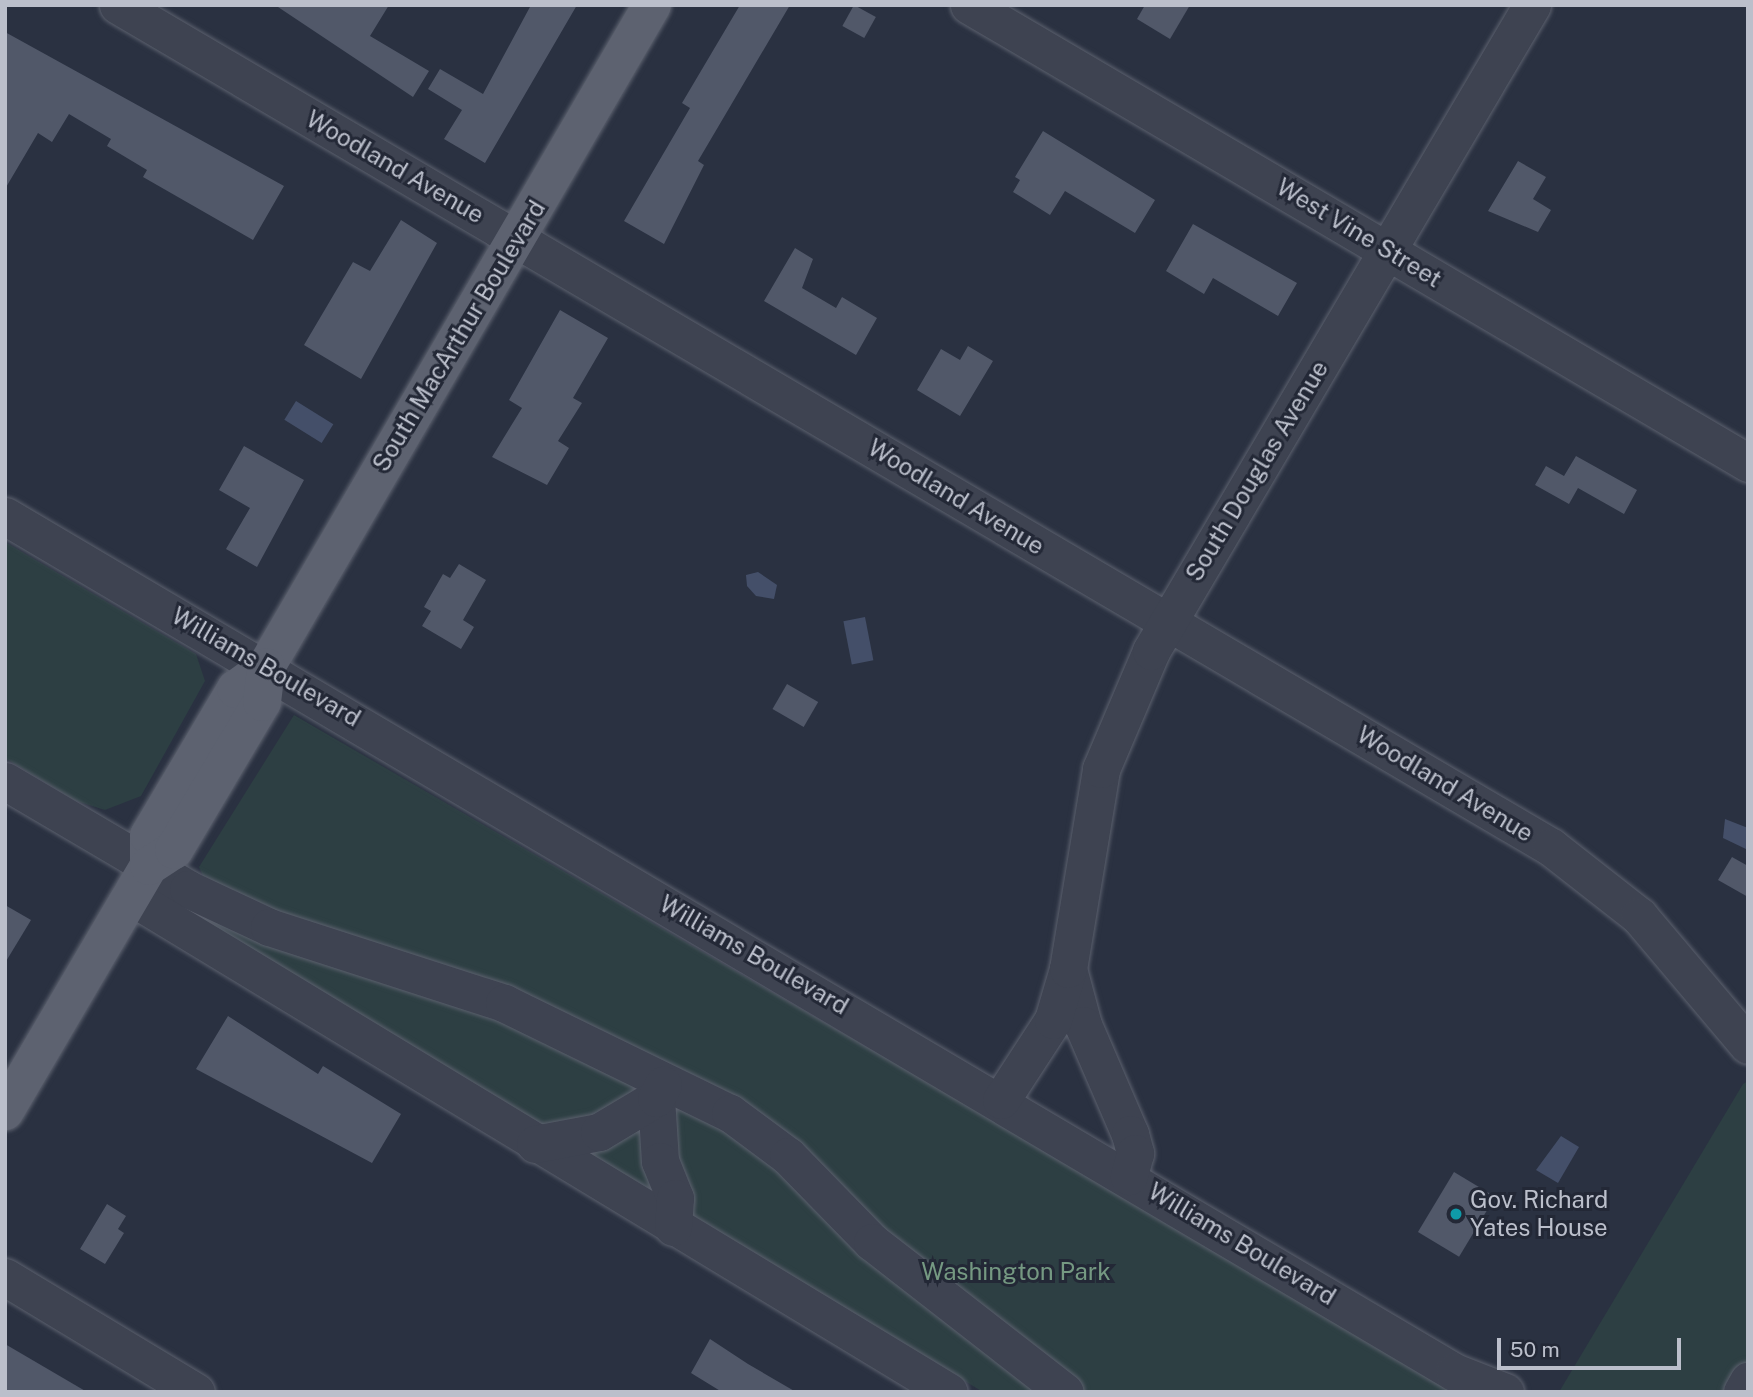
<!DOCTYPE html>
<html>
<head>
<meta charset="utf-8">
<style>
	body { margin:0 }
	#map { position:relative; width:1753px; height:1397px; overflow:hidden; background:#2a3141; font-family:"Public Sans",sans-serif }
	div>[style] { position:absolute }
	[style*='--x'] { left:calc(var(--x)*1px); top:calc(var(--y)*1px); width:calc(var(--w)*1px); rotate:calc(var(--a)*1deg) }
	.green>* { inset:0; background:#2d3f43 }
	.water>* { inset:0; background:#444f69; transform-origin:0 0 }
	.building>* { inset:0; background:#515869; transform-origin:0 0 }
	.roads { filter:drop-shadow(0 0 2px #5c616e) drop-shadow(0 0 2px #5c616e) }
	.minor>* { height:37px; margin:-18.5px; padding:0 18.5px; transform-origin:18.5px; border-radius:18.5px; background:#3e4351 }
	.major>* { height:38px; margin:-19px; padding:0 19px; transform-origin:19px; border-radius:19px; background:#5d6270 }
	.dots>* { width:19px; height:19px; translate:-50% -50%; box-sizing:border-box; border:4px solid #232836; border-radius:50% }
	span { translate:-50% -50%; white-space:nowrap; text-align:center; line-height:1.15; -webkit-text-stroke:6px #232836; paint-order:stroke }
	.street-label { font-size:24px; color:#bbbfcb }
	.poi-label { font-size:24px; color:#bbbfcb }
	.left { translate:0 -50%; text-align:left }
	.park-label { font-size:24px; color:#759982 }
	.frame { position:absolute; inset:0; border:7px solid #bbbfcb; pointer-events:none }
	.scale { position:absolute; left:1497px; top:1338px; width:184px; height:32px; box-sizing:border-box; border:4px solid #bbbfcb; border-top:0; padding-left:9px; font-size:21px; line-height:24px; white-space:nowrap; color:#bbbfcb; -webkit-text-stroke:5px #232836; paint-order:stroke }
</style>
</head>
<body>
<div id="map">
	<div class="green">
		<i style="clip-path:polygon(5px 542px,196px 654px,205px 681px,141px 796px,105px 810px,76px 801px,5px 758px)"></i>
		<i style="clip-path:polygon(294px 715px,1462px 1392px,983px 1392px,184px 914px,203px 876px,199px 867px)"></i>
		<i style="clip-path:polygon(1748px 1081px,1748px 1392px,1559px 1392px,1743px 1084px)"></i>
	</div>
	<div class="water">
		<i style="left:296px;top:401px;width:44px;height:22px;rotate:32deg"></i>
		<i style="clip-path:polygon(758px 572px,777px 585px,774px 599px,756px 596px,747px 586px,746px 575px)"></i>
		<i style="left:865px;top:617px;width:44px;height:22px;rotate:79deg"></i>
		<i style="clip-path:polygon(1725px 819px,1748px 828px,1748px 850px,1723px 838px)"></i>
		<i style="clip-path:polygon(1561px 1136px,1579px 1147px,1558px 1183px,1536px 1170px)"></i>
	</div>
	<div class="building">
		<i style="clip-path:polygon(275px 5px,389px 5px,370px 36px,429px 71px,413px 97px)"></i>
		<i style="clip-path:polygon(531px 5px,577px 5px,485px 163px,444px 139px,462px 110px,428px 89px,440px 69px,483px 94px)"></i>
		<i style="clip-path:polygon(740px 5px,790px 5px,698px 161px,704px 165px,664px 244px,624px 221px,690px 108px,682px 103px)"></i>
		<i style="left:854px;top:5px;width:25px;height:24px;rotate:29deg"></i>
		<i style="clip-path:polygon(1145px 5px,1190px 5px,1170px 39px,1137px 19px)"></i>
		<i style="clip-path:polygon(5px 32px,284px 186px,253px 240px,143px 177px,147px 170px,107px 146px,111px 139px,69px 114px,52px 142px,38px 133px,5px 189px)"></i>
		<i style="clip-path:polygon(1043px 131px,1155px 200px,1135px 233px,1065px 191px,1050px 215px,1013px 192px,1020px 180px,1015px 177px)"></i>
		<i style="clip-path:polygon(1518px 161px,1546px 177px,1533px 199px,1551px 210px,1538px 232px,1488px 211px)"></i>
		<i style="clip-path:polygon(401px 220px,437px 243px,361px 379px,304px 345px,353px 262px,370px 271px)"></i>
		<i style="clip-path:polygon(1193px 224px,1297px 283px,1278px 316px,1213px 278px,1204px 294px,1166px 271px)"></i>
		<i style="clip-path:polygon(795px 248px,813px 259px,802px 288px,836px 308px,842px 297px,877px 318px,856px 355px,764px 301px)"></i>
		<i style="clip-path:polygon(560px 310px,608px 338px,573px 398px,582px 403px,558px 441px,569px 448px,547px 485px,492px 457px,522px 408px,509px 400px)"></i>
		<i style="clip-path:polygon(968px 346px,993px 361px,960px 416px,917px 390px,941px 349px,960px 360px)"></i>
		<i style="clip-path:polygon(244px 446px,304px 480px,257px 567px,226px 549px,250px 508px,219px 490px)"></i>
		<i style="clip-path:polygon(1576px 456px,1637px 490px,1624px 514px,1578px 488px,1569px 504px,1535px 485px,1546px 466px,1564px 476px)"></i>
		<i style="clip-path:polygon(459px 564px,486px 580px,463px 620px,474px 627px,461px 649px,422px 626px,431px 611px,424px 607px,443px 574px,450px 578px)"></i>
		<i style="left:787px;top:684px;width:36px;height:29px;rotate:30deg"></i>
		<i style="clip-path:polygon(1732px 857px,1748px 866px,1748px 897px,1718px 880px)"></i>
		<i style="clip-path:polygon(5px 905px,31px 920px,5px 963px)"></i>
		<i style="clip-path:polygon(228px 1016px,318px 1074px,323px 1066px,401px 1114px,372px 1163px,196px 1069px)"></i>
		<i style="left:1454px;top:1172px;width:48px;height:70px;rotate:31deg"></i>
		<i style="clip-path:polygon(107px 1204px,126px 1216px,118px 1229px,124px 1233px,105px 1264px,80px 1249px)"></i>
		<i style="clip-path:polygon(710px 1339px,748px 1364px,796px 1392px,722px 1392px,691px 1373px)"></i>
		<i style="clip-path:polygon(5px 1344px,87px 1392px,5px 1392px)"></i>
	</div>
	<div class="roads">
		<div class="minor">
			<i style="--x:118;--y:5;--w:1662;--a:30.44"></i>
			<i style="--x:1551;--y:847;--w:112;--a:38.1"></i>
			<i style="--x:1639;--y:916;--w:169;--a:49.8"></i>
			<i style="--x:969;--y:5;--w:904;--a:30.45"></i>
			<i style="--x:5;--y:516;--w:1683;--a:30.57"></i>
			<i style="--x:1454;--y:1372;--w:55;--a:21.4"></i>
			<i style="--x:5;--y:781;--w:212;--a:30.5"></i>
			<i style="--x:188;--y:889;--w:89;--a:25.1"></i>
			<i style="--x:269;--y:927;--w:247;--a:17.9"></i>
			<i style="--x:504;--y:1003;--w:251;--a:26"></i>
			<i style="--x:730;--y:1113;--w:72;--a:36.6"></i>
			<i style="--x:788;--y:1156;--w:120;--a:45.7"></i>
			<i style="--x:872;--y:1242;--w:244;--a:37.9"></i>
			<i style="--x:130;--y:896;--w:957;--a:31.2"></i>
			<i style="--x:1068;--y:969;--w:58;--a:75"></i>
			<i style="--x:1083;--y:1025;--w:119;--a:66.7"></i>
			<i style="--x:1130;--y:1134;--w:20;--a:75"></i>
			<i style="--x:1135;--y:1153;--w:24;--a:105"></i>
			<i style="--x:656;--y:1098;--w:63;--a:86.4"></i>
			<i style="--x:660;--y:1161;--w:40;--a:68"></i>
			<i style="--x:675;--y:1198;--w:29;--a:94"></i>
			<i style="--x:1001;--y:1100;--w:95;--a:-57"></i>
			<i style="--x:1053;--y:1020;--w:53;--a:-73.6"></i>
			<i style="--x:1068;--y:969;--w:203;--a:-80.6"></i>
			<i style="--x:1101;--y:769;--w:128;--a:-67"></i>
			<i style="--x:1151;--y:651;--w:750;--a:-59.47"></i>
			<i style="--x:535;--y:1144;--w:65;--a:-10.6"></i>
			<i style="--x:599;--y:1132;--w:66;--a:-30.8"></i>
			<i style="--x:656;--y:1098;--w:15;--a:-62"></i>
			<i style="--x:5;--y:1277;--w:223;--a:31.1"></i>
			<i style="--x:1742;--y:1392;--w:13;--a:-61"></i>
		</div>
		<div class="major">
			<i style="--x:149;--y:866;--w:30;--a:-90"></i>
			<i style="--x:149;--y:836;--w:171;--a:-59.4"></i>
			<i style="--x:236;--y:689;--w:37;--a:-36"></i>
			<i style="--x:266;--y:667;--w:766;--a:-59.75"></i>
			<i style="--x:5;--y:1111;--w:284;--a:-59.6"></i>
			<i style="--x:149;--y:866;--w:30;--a:-33"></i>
			<i style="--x:174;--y:850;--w:172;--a:-59.3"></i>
			<i style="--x:262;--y:702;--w:35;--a:-83"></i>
		</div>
	</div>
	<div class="dots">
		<i style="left:1456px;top:1214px;background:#0f9aa8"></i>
	</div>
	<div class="street-label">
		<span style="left:395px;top:167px;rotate:30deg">Woodland Avenue</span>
		<span style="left:1359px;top:233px;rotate:31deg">West Vine Street</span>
		<span style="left:459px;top:336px;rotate:-59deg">South MacArthur Boulevard</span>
		<span style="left:1257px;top:471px;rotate:-59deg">South Douglas Avenue</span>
		<span style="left:956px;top:497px;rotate:31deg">Woodland Avenue</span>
		<span style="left:266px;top:667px;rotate:30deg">Williams Boulevard</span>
		<span style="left:1445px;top:784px;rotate:31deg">Woodland Avenue</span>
		<span style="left:754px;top:955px;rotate:30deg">Williams Boulevard</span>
		<span style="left:1242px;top:1244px;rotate:31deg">Williams Boulevard</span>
	</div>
	<div class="poi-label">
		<span class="left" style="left:1470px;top:1214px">Gov. Richard<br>Yates House</span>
	</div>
	<div class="park-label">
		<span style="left:1016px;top:1272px">Washington Park</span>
	</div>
	<div class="frame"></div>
	<div class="scale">50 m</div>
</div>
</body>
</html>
